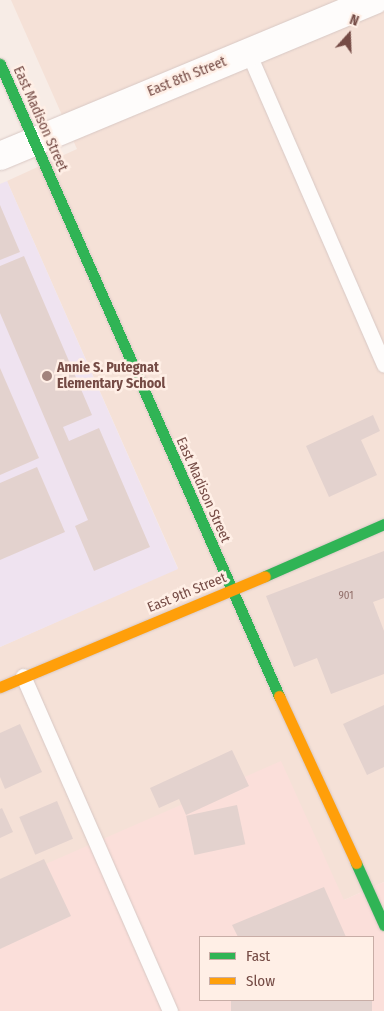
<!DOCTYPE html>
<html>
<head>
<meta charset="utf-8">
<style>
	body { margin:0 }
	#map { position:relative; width:384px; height:1011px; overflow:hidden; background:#f7ece6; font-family:"Fira Sans Condensed",sans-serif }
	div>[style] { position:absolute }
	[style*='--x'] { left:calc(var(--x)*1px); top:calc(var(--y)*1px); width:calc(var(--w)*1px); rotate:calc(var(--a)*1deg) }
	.residential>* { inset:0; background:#f5e1d7 }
	.commercial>* { inset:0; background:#fbdfda }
	.education>* { inset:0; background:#efe3f0 }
	.building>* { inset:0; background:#e3d2ce; transform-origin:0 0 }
	.roads { filter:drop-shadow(0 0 1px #d8c8c4) drop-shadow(0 0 1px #d8c8c4) }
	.lane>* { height:15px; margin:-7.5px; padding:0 7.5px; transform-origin:7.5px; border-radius:7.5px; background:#fefcfb }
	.street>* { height:28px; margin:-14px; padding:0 14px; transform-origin:14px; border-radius:14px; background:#fefcfb }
	.fast>* { height:11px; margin:-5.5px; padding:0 5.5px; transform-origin:5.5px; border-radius:5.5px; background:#30b455 }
	.slow>* { height:11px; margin:-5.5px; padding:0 5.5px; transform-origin:5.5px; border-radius:5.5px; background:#ff9f0a }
	.dots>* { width:14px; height:14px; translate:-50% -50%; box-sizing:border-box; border:2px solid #ffefe6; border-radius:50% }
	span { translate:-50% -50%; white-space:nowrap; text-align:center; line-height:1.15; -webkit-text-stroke:5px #ffefe6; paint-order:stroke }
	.number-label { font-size:11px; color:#926f6a }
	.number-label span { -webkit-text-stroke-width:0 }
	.street-label { font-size:14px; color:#754b45 }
	.poi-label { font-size:14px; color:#754b45; font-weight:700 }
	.left { translate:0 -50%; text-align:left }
	.legend { position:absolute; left:199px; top:936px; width:175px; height:65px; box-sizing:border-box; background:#ffefe6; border:1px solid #c8ada6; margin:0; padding:6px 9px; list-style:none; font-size:15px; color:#754b45 }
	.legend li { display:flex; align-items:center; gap:10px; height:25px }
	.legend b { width:25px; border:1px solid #c8ada6 }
	.north { position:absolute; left:324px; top:10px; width:50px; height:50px; -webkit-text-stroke:4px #ffefe6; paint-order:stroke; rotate:20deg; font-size:14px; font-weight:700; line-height:20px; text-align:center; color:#754b45 }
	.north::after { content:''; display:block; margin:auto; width:18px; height:22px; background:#754b45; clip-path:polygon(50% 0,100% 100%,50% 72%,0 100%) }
</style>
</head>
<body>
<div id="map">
	<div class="residential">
		<i style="clip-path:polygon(11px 0,384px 0,384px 882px,344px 900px,0 884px,0 647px,178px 568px,7px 181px,77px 149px)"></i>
	</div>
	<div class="commercial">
		<i style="clip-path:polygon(evenodd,281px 761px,344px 900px,384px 882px,384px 1011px,0 1011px,0 884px,281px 761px,200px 937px,373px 937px,373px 1000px,200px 1000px,200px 937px)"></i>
	</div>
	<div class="education">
		<i style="clip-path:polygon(7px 181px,178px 569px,0 647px,0 184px)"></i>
	</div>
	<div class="building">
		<i style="clip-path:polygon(0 205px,20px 252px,0 260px)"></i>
		<i style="clip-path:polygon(24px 256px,92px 415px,63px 427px,69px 441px,99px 428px,150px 547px,94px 571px,75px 526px,88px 520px,0 313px,0 266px)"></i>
		<i style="clip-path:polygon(0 368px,39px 458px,0 475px)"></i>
		<i style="clip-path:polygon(373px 415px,380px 431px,361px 440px,377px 475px,329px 497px,306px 446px)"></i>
		<i style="clip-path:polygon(37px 467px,65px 532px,0 560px,0 483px)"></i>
		<i style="clip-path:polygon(384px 551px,384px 598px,373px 602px,384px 631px,384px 674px,331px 694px,317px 658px,294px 667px,266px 596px)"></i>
		<i style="clip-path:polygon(384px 705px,384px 767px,367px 775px,343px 724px)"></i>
		<i style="clip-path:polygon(20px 724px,42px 772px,5px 789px,0 777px,0 733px)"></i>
		<i style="clip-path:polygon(232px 750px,249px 786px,186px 815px,179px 799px,159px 808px,150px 788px)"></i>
		<i style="left:57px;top:801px;width:41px;height:41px;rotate:67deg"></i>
		<i style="left:237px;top:805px;width:40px;height:52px;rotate:78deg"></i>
		<i style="clip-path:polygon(2px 808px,13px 832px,0 838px,0 809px)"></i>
		<i style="clip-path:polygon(44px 859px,71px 916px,0 949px,0 879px)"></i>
		<i style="clip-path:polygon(324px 887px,346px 937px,238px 937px,232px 925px)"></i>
		<i style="left:231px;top:1000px;width:141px;height:12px"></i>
	</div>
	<div class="roads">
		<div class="lane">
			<i style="--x:248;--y:52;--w:341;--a:66.5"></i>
			<i style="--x:23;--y:676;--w:366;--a:66.3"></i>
		</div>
		<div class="street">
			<i style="--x:0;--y:156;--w:406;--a:-22.6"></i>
		</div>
		<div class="fast">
			<i style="--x:0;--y:64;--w:691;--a:66.18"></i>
			<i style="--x:265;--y:576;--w:130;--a:-23.6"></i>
			<i style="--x:356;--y:863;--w:68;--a:65.7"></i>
		</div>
		<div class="slow">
			<i style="--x:0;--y:687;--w:287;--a:-22.7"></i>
			<i style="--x:279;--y:696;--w:184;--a:65.2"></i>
		</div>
	</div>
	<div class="dots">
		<i style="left:47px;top:376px;background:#a2837d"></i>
	</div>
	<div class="number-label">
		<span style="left:346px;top:596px">901</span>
	</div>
	<div class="street-label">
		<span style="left:187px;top:77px;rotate:-22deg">East 8th Street</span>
		<span style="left:40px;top:119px;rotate:66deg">East Madison Street</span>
		<span style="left:203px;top:490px;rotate:66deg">East Madison Street</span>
		<span style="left:187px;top:593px;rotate:-22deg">East 9th Street</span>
	</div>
	<div class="poi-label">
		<span class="left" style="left:57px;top:376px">Annie S. Putegnat<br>Elementary School</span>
	</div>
	<ul class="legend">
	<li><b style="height:6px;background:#30b455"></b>Fast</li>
	<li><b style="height:6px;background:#ff9f0a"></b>Slow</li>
	</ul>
	<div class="north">N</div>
</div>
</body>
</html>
